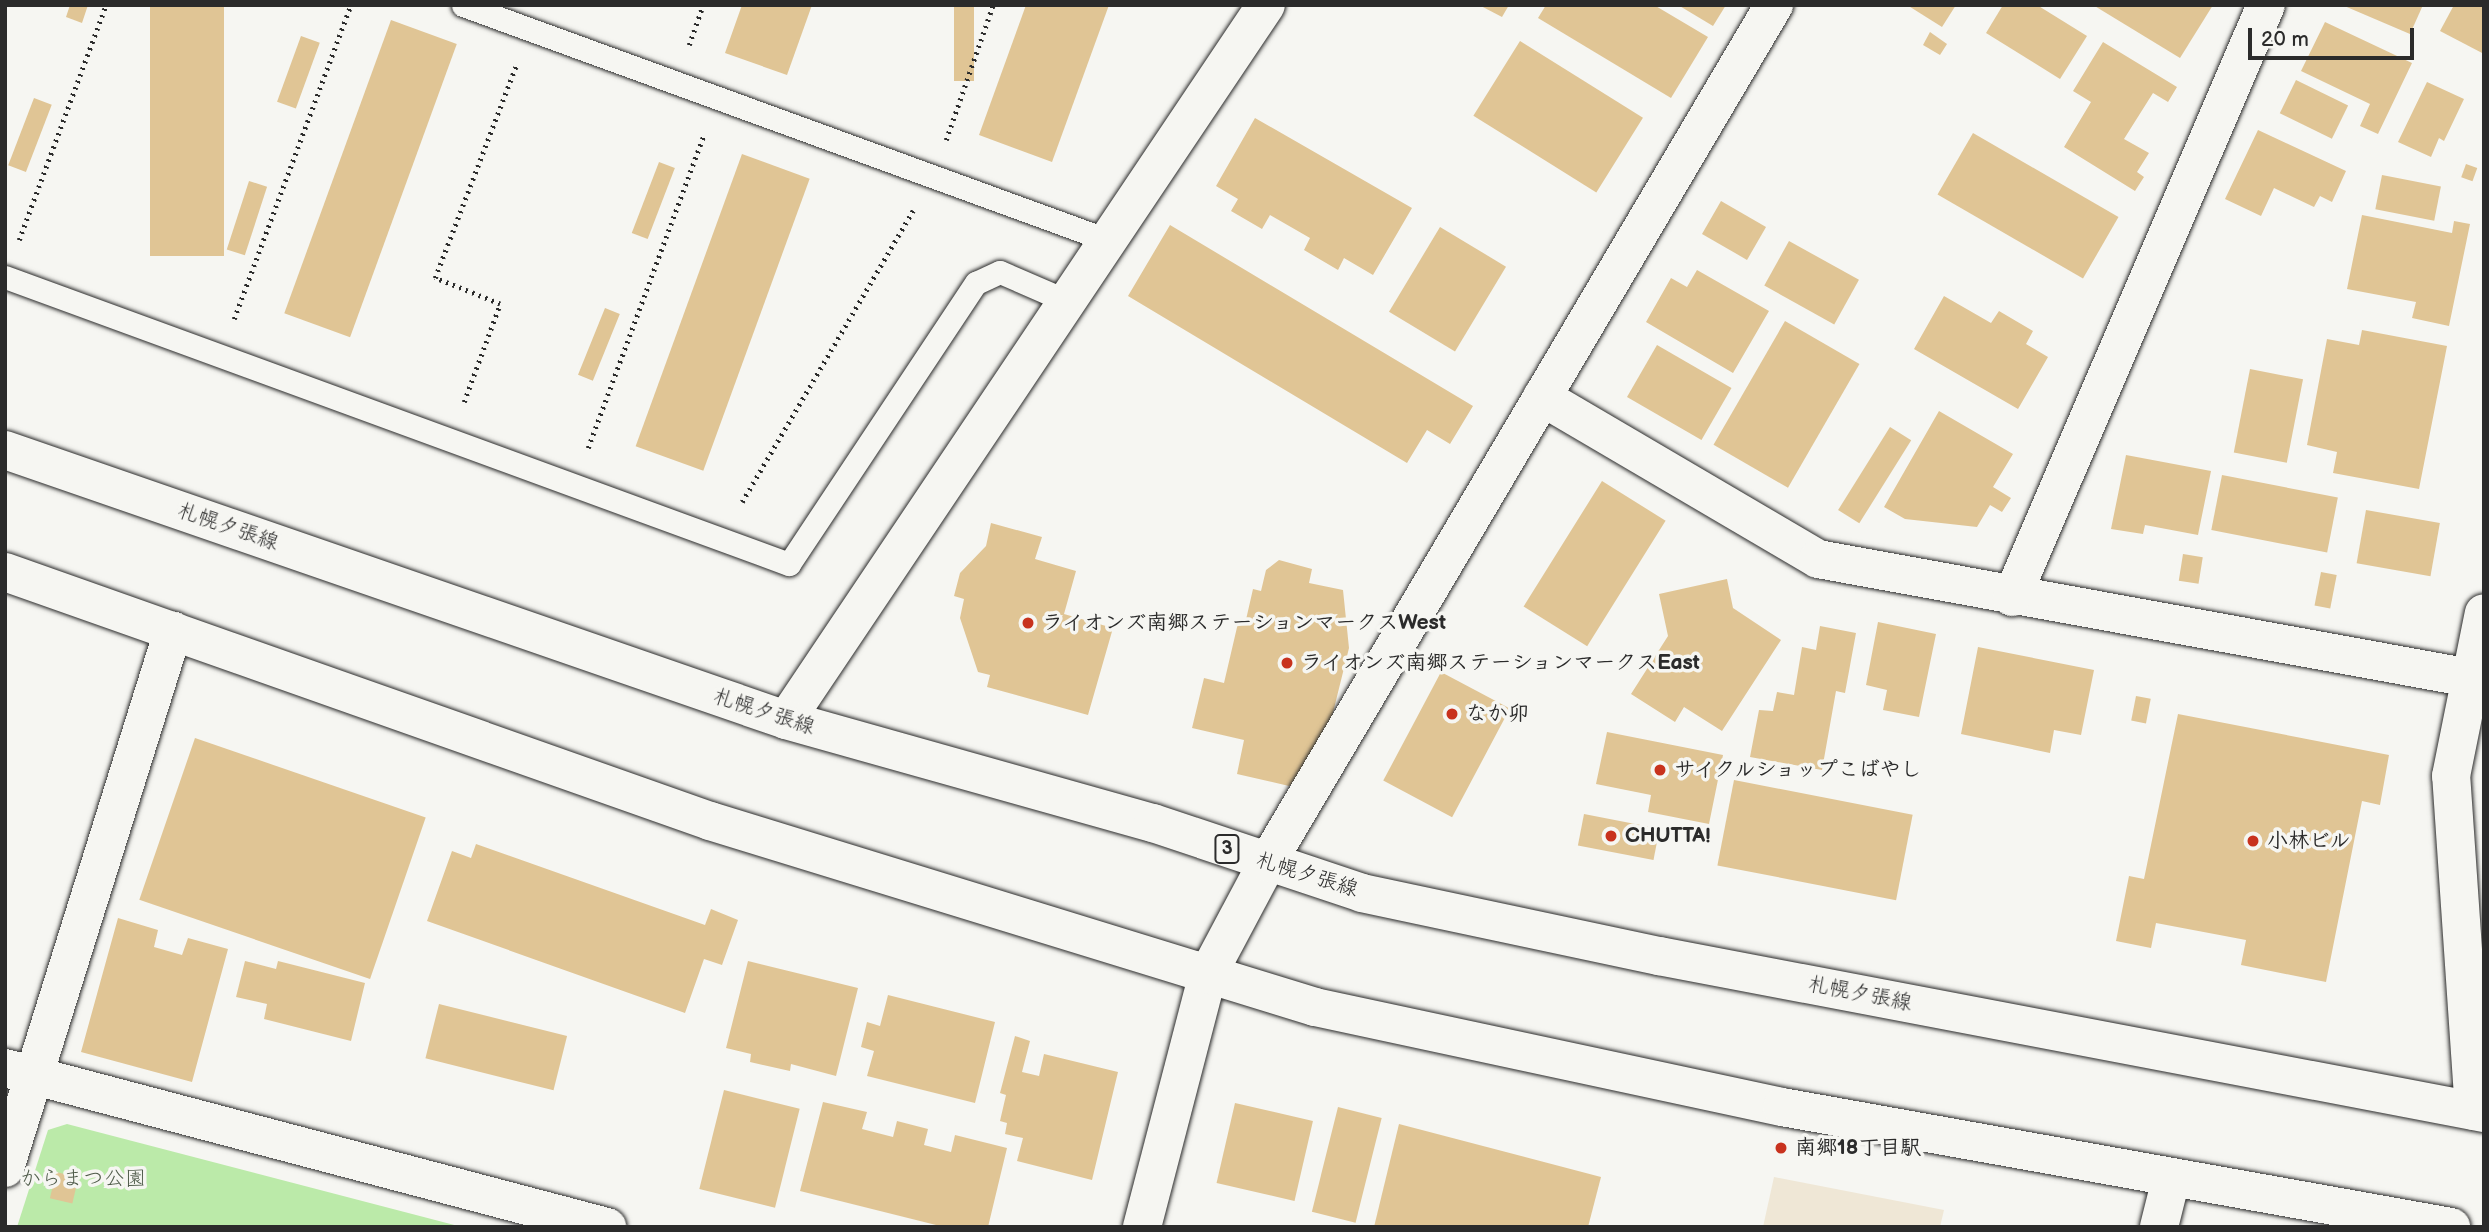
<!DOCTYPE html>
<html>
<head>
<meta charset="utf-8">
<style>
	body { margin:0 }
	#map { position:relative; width:2489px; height:1232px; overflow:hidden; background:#f6f6f2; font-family:"Balsamiq Sans","Klee One",sans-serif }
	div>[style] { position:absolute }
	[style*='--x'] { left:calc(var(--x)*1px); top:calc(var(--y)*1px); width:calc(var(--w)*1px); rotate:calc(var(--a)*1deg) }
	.built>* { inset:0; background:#efe7d6 }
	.green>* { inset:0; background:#bbeaa9 }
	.building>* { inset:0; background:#e0c595; transform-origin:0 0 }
	.path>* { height:4.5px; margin-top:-2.25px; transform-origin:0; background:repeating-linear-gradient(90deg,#2b2b2b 0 2px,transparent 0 7px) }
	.roads { filter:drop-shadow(0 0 2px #2b2b2b) drop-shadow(0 0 2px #2b2b2b) }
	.service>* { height:23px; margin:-11.5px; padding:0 11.5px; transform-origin:11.5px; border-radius:11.5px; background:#f6f6f2 }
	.minor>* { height:38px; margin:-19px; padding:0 19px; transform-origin:19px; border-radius:19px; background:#f6f6f2 }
	.primary>* { height:38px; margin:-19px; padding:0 19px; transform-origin:19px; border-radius:19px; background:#f6f6f2 }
	.dots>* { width:19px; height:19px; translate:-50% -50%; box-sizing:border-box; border:4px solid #f6f6f2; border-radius:50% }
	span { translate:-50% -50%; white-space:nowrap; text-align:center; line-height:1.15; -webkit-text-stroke:7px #f6f6f2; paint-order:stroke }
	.shield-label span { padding:2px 5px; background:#f6f6f2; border:2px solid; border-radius:5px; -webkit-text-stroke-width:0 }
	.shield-label { font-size:19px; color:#2b2b2b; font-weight:700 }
	.street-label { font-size:21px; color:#2b2b2b }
	.poi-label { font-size:21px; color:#2b2b2b; font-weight:700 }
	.left { translate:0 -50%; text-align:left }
	.park-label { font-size:21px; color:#4f5b4a }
	.frame { position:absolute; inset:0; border:7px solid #2b2b2b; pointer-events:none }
	.scale { position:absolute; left:2248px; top:28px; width:166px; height:32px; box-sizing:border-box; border:4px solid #2b2b2b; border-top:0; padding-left:9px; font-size:21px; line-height:24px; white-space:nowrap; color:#2b2b2b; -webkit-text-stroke:5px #f6f6f2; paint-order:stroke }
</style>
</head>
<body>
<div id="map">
	<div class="built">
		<i style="clip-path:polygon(1774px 1177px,1944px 1210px,1940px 1227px,1763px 1227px)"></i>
	</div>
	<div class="green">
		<i style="clip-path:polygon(67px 1124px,462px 1227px,17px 1227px,48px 1130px)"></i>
	</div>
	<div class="building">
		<i style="clip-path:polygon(70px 5px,88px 5px,82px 23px,66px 17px)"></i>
		<i style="left:150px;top:5px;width:74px;height:251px"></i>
		<i style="clip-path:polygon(742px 5px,812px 5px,787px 75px,725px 53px)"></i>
		<i style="left:954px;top:5px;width:20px;height:76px"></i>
		<i style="clip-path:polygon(1026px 5px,1109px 5px,1052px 162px,979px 135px)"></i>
		<i style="clip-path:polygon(1479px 5px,1509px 5px,1502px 17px)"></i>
		<i style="clip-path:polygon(1546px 5px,1654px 5px,1708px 37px,1671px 98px,1538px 18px)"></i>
		<i style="clip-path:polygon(1678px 5px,1726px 5px,1713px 26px)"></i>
		<i style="clip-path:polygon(1907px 5px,1956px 5px,1942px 27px)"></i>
		<i style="clip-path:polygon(2003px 5px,2037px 5px,2087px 36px,2060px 79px,1986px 33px)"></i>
		<i style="clip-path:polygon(2093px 5px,2213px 5px,2180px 58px)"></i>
		<i style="clip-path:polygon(2342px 5px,2423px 5px,2410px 34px)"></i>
		<i style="clip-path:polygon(2454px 5px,2484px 5px,2484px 54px,2440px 31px)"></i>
		<i style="left:391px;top:20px;width:70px;height:312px;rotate:20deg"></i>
		<i style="clip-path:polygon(2325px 22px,2412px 63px,2378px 134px,2360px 126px,2370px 104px,2301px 71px)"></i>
		<i style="clip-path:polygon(1930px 32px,1947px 44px,1940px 55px,1923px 45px)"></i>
		<i style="left:301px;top:36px;width:20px;height:70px;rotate:20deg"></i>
		<i style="left:1520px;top:41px;width:145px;height:88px;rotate:32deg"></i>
		<i style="clip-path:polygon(2103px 42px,2177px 87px,2168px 102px,2153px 93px,2124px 139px,2149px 153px,2137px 172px,2144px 177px,2135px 191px,2064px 147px,2091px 102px,2073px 91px)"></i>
		<i style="left:2296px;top:80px;width:58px;height:37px;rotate:26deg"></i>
		<i style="clip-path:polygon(2427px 82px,2464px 99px,2444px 141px,2439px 138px,2431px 157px,2398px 142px)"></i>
		<i style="left:34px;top:98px;width:19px;height:72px;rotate:21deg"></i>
		<i style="clip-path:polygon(1255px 118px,1412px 208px,1373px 275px,1344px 258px,1338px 270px,1304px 250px,1310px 238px,1270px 215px,1262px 229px,1231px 211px,1238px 199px,1216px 186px)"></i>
		<i style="clip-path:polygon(2258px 130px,2346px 171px,2332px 202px,2320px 196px,2314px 207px,2274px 188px,2261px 216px,2225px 199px)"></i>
		<i style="left:1973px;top:133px;width:168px;height:71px;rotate:30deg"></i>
		<i style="left:742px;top:154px;width:72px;height:311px;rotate:20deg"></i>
		<i style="left:659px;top:162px;width:17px;height:76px;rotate:21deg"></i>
		<i style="left:2466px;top:164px;width:12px;height:14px;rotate:20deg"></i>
		<i style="left:2382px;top:175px;width:60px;height:35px;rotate:11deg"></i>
		<i style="left:249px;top:181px;width:19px;height:72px;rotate:18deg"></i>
		<i style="left:1721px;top:201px;width:52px;height:38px;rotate:30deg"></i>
		<i style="clip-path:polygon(2362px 215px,2452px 233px,2454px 221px,2470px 224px,2449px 326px,2412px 318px,2416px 302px,2347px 289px)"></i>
		<i style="clip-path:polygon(1170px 225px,1473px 406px,1450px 444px,1427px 430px,1407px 463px,1128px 296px)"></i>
		<i style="left:1440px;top:227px;width:77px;height:99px;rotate:31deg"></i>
		<i style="left:1789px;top:241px;width:80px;height:51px;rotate:29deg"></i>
		<i style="clip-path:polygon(1697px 270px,1769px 311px,1733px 373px,1646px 322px,1671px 278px,1687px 287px)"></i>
		<i style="clip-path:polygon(1944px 296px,1991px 323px,1999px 311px,2033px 331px,2026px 344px,2048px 357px,2018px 409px,1914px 349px)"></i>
		<i style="left:605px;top:308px;width:16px;height:72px;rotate:22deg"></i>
		<i style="left:1785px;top:321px;width:86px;height:143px;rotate:30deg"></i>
		<i style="clip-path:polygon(2362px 330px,2447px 346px,2419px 489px,2333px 473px,2337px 452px,2307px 445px,2327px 339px,2359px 345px)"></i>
		<i style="left:1657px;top:345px;width:86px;height:60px;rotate:30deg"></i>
		<i style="left:2250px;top:369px;width:54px;height:85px;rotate:11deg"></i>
		<i style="clip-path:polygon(1939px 411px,2013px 454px,1993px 487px,2011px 498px,2002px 512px,1990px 505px,1977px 527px,1905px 519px,1884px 507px)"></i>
		<i style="left:1890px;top:427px;width:25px;height:98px;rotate:32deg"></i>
		<i style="clip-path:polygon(2126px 455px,2211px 471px,2198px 535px,2145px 525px,2143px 534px,2111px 529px)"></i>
		<i style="left:2222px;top:475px;width:118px;height:56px;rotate:11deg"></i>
		<i style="left:1602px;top:481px;width:75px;height:148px;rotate:32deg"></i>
		<i style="left:2366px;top:510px;width:75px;height:54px;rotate:10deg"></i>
		<i style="clip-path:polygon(991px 523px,1042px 537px,1035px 559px,1076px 571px,1064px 614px,1113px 628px,1088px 715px,987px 687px,990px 675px,978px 672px,960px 618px,964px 599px,954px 596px,960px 573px,986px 546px)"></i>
		<i style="left:2183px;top:554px;width:20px;height:27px;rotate:9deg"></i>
		<i style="clip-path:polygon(1279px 560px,1312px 569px,1309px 583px,1343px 590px,1349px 648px,1321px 761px,1289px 786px,1237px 774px,1244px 740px,1192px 728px,1204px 678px,1224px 683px,1238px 623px,1245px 624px,1253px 589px,1261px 591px,1266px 570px)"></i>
		<i style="left:2321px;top:572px;width:16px;height:34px;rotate:11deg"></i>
		<i style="clip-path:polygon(1727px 579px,1733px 608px,1781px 640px,1722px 731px,1684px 707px,1675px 722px,1631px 694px,1668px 636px,1659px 594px)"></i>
		<i style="clip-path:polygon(1878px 622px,1936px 634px,1919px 717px,1883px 710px,1887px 690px,1866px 685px)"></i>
		<i style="clip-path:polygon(1820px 626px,1856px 633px,1845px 693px,1836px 691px,1822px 770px,1750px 757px,1759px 710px,1773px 711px,1777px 692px,1794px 695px,1802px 647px,1816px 650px)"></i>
		<i style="clip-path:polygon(1978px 647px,2094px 670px,2081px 735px,2054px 730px,2050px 753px,1961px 734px)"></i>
		<i style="left:1441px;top:672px;width:78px;height:123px;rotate:28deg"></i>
		<i style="left:2136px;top:696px;width:15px;height:25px;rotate:11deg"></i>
		<i style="clip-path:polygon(2178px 714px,2389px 755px,2380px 805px,2362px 801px,2326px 982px,2241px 965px,2246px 940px,2156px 923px,2151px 948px,2116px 941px,2129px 876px,2144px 879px)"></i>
		<i style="clip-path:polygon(1607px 732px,1723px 755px,1709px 824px,1648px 812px,1651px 795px,1596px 784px)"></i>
		<i style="left:195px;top:738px;width:244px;height:171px;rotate:19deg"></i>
		<i style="left:1734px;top:780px;width:182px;height:87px;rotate:11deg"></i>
		<i style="left:1584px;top:814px;width:77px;height:32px;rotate:11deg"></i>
		<i style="clip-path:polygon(476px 844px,705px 925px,711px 909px,738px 920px,722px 965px,704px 959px,685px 1013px,427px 921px,452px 851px,471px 858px)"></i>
		<i style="clip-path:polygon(118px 918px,158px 930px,154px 947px,182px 955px,188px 938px,228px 949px,192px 1082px,81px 1052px)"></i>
		<i style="clip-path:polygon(245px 961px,276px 969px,278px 961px,365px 983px,351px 1041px,264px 1019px,267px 1004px,236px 997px)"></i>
		<i style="clip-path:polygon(748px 961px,858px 988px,836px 1076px,791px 1064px,790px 1071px,750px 1062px,751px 1054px,726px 1048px)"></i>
		<i style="clip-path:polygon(888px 995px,995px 1022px,975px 1103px,867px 1076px,874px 1051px,861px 1047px,867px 1022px,880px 1026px)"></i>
		<i style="left:439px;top:1004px;width:132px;height:56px;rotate:14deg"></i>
		<i style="clip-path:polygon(1015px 1036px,1030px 1041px,1022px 1072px,1039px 1076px,1044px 1054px,1118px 1072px,1092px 1180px,1017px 1161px,1023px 1138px,1005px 1134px,1007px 1123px,1000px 1121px,1006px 1095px,1000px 1093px)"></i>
		<i style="left:724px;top:1090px;width:78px;height:102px;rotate:14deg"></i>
		<i style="clip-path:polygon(823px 1102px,867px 1112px,862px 1129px,893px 1137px,897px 1121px,928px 1129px,924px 1145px,951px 1152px,955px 1135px,1007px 1148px,988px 1227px,944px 1227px,800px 1191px)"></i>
		<i style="left:1235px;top:1103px;width:80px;height:82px;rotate:13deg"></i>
		<i style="left:1338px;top:1107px;width:45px;height:108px;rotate:14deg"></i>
		<i style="clip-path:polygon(1399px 1124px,1601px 1177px,1588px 1227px,1374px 1227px)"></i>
		<i style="left:56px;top:1172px;width:23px;height:27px;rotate:13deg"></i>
	</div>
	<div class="path">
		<i style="--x:689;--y:45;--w:42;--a:-70.7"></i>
		<i style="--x:946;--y:140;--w:143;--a:-70.8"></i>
		<i style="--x:19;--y:240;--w:251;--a:-69.7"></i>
		<i style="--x:234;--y:319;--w:335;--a:-69.6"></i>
		<i style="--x:464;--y:402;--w:104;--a:-69.8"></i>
		<i style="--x:500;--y:304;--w:70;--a:-158.2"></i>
		<i style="--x:435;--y:278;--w:227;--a:-69.1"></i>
		<i style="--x:588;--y:448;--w:335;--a:-69.7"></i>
		<i style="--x:742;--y:502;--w:338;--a:-59.6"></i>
	</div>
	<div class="roads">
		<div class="service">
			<i style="--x:463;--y:5;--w:689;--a:20.04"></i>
			<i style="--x:5;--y:277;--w:835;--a:20.11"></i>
			<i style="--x:789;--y:564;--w:338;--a:-56.4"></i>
			<i style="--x:976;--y:283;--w:26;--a:-25"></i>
			<i style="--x:1000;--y:272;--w:75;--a:23.5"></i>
		</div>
		<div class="minor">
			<i style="--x:1542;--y:397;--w:320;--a:30.4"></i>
			<i style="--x:1818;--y:559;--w:663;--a:10.34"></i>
			<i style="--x:2012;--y:597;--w:644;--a:-66.78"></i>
			<i style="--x:786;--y:720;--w:861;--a:-56.13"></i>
			<i style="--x:5;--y:1068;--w:623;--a:14.8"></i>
			<i style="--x:2474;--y:1111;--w:336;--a:-93.9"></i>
			<i style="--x:2451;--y:776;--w:166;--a:-78.6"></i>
			<i style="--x:5;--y:1168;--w:563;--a:-72.63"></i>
			<i style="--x:1142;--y:1227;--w:261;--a:-75.4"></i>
			<i style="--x:1208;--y:974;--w:126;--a:-62"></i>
			<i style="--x:1267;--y:863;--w:997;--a:-59.42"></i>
			<i style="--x:2159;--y:1227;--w:49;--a:-76"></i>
		</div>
		<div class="primary">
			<i style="--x:5;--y:450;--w:826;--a:19.07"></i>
			<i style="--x:786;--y:720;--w:381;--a:15.7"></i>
			<i style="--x:1153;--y:823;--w:220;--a:18.5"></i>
			<i style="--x:1362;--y:893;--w:304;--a:12"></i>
			<i style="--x:1659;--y:956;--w:840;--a:10.77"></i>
			<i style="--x:5;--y:572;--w:748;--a:19.45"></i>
			<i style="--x:710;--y:821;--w:633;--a:17.09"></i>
			<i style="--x:1315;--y:1007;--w:478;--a:12.1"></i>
			<i style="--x:1782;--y:1107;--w:680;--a:10.17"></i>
		</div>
	</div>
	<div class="dots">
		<i style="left:1028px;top:623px;background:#c8321e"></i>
		<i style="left:1287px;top:663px;background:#c8321e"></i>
		<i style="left:1452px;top:714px;background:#c8321e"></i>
		<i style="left:1660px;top:770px;background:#c8321e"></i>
		<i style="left:1611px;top:836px;background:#c8321e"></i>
		<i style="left:2253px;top:841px;background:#c8321e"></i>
		<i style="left:1781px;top:1148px;background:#c8321e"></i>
	</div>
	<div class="shield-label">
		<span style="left:1227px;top:849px">3</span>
	</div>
	<div class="street-label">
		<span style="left:228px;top:527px;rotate:19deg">札幌夕張線</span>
		<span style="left:764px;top:712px;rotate:18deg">札幌夕張線</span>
		<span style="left:1307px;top:875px;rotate:17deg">札幌夕張線</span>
		<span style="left:1860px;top:994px;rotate:11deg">札幌夕張線</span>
	</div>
	<div class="poi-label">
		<span class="left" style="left:1042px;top:623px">ライオンズ南郷ステーションマークスWest</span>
		<span class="left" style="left:1301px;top:663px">ライオンズ南郷ステーションマークスEast</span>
		<span class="left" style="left:1466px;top:714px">なか卯</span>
		<span class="left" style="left:1674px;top:770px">サイクルショップこばやし</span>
		<span class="left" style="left:1625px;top:836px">CHUTTA!</span>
		<span class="left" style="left:2267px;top:841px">小林ビル</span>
		<span class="left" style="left:1795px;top:1148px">南郷18丁目駅</span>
	</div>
	<div class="park-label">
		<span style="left:83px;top:1179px">からまつ公園</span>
	</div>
	<div class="frame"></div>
	<div class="scale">20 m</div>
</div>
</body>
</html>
